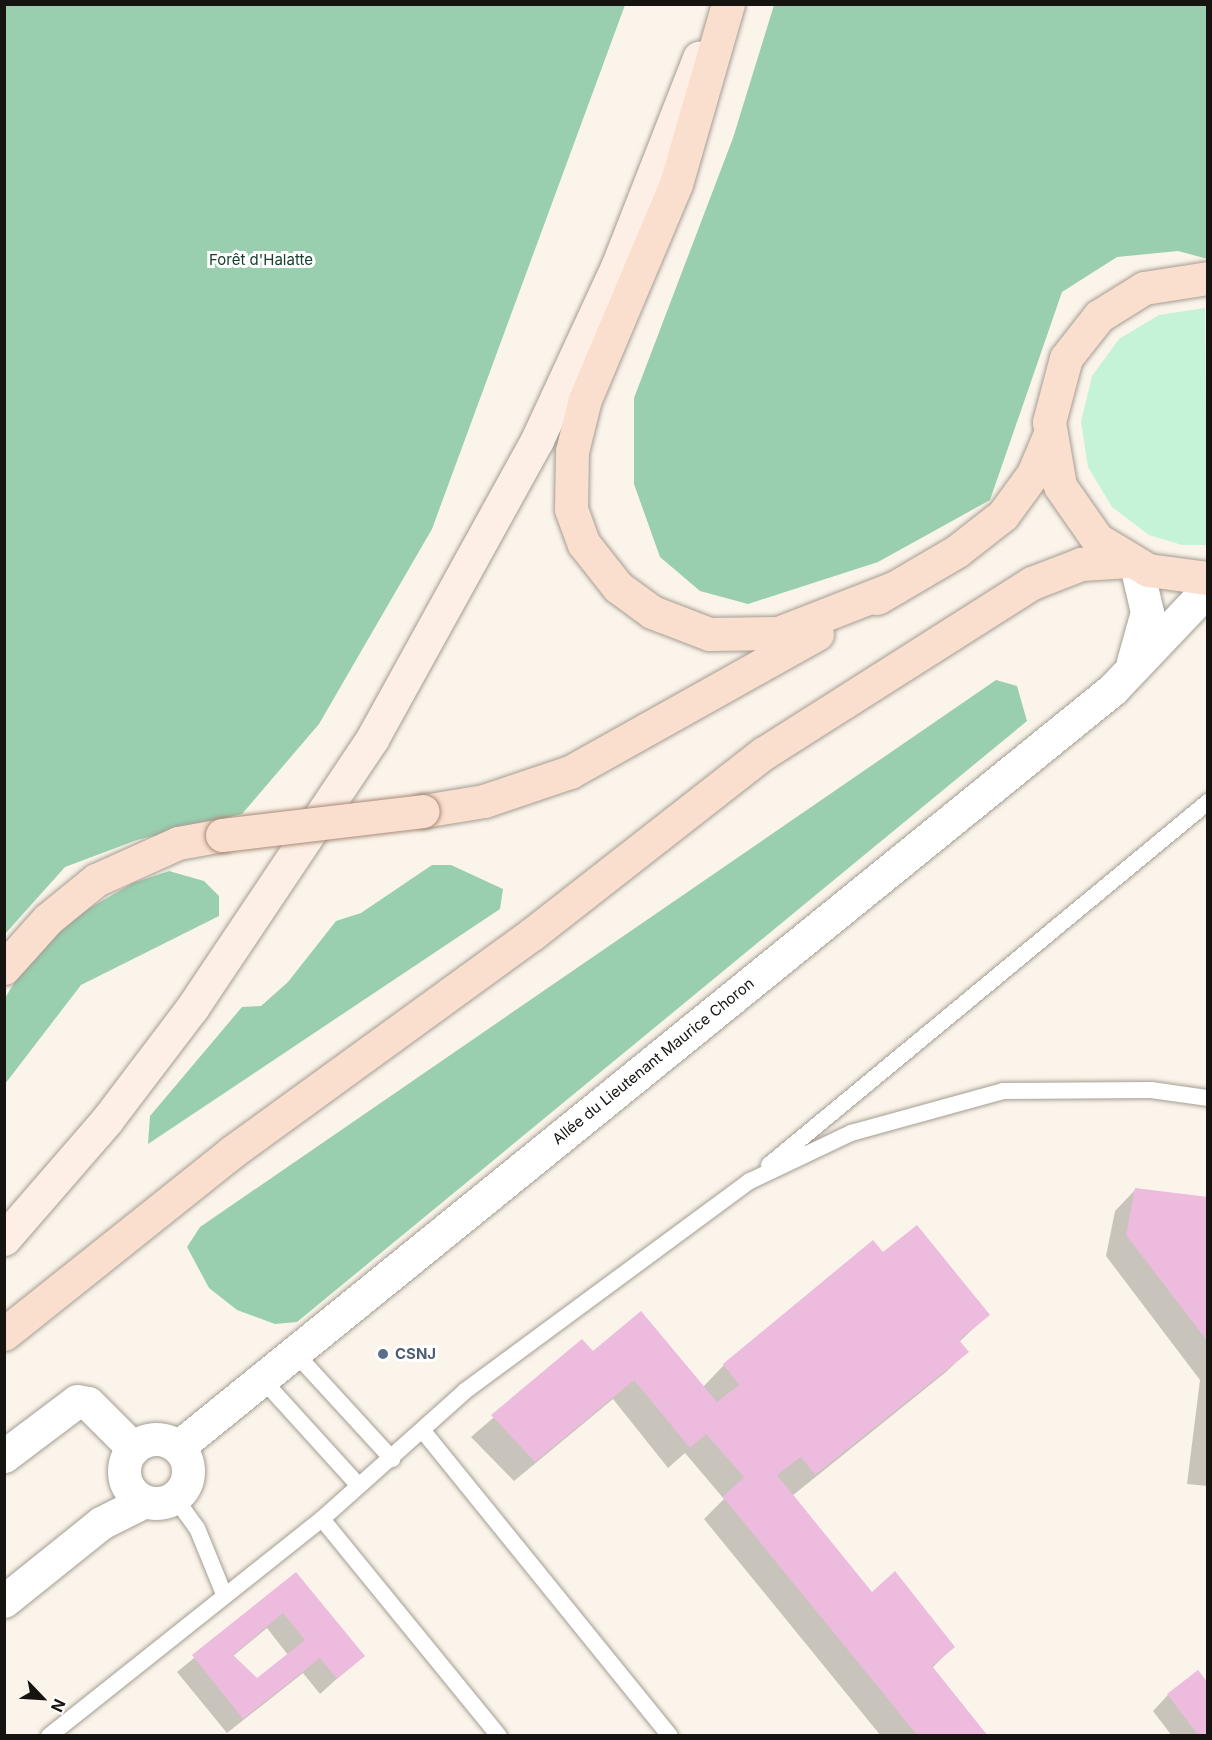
<!DOCTYPE html>
<html>
<head>
<meta charset="utf-8">
<style>
	body { margin:0 }
	#map { position:relative; width:1212px; height:1740px; overflow:hidden; background:#fbf4ea; font-family:Inter,sans-serif }
	div>[style] { position:absolute }
	[style*='--x'] { left:calc(var(--x)*1px); top:calc(var(--y)*1px); width:calc(var(--w)*1px); rotate:calc(var(--a)*1deg) }
	.green>* { inset:0; background:#c5f3d7 }
	.forest>* { inset:0; background:#99cfaf }
	.shadow>* { inset:0; background:#0003 }
	.building>* { inset:0; background:#ecbbdd }
	.roads { filter:drop-shadow(0 0 2px #a39d93) drop-shadow(0 0 2px #a39d93) }
	.service>* { height:16px; margin:-8px; padding:0 8px; transform-origin:8px; border-radius:8px; background:#fff }
	.minor>* { height:33px; margin:-16.5px; padding:0 16.5px; transform-origin:16.5px; border-radius:16.5px; background:#fff }
	.minor>.ring { margin:-16.5px; padding:0; box-sizing:content-box; background:none; border:33px solid #fff; border-radius:50% }
	.secondary>* { height:33px; margin:-16.5px; padding:0 16.5px; transform-origin:16.5px; border-radius:16.5px; background:#fdefe6 }
	.primary>* { height:33px; margin:-16.5px; padding:0 16.5px; transform-origin:16.5px; border-radius:16.5px; background:#fbdfce }
	.bridges { filter:drop-shadow(0 0 2px #a98a76) drop-shadow(0 0 2px #a98a76) }
	.primary-bridge>* { height:33px; margin:-16.5px; padding:0 16.5px; transform-origin:16.5px; border-radius:16.5px; background:#fbdfce }
	.dots>* { width:16px; height:16px; translate:-50% -50%; box-sizing:border-box; border:3px solid #fff; border-radius:50% }
	span { translate:-50% -50%; white-space:nowrap; text-align:center; line-height:1.15; -webkit-text-stroke:6px #fff; paint-order:stroke }
	.park-label { font-size:15px; color:#15402a }
	.street-label { font-size:15px; color:#161410 }
	.service-label { font-size:15px; color:#4e5e75; font-weight:700 }
	.left { translate:0 -50%; text-align:left }
	.frame { position:absolute; inset:0; border:6px solid #161410; pointer-events:none }
	.north { position:absolute; left:12px; top:1668px; width:60px; height:60px; -webkit-text-stroke:4px #fff; paint-order:stroke; rotate:115deg; font-size:16px; font-weight:700; line-height:24px; text-align:center; color:#161410 }
	.north::after { content:''; display:block; margin:auto; width:21px; height:27px; background:#161410; clip-path:polygon(50% 0,100% 100%,50% 72%,0 100%) }
</style>
</head>
<body>
<div id="map">
	<div class="green">
		<i style="clip-path:polygon(1205px 308px,1207px 545px,1182px 545px,1149px 535px,1112px 507px,1088px 467px,1081px 422px,1092px 376px,1119px 339px,1159px 315px)"></i>
	</div>
	<div class="forest">
		<i style="clip-path:polygon(5px 5px,625px 5px,432px 529px,319px 724px,242px 814px,137px 840px,65px 867px,5px 934px)"></i>
		<i style="clip-path:polygon(774px 5px,1207px 5px,1208px 259px,1178px 251px,1117px 257px,1062px 292px,990px 500px,878px 562px,748px 604px,700px 591px,660px 557px,634px 484px,634px 398px,733px 138px)"></i>
		<i style="clip-path:polygon(996px 680px,1017px 686px,1027px 721px,297px 1322px,275px 1324px,237px 1310px,209px 1288px,187px 1247px,200px 1227px)"></i>
		<i style="clip-path:polygon(432px 865px,451px 865px,503px 889px,500px 909px,148px 1144px,150px 1116px,242px 1007px,261px 1006px,288px 982px,336px 921px,361px 913px)"></i>
		<i style="clip-path:polygon(169px 871px,204px 881px,219px 896px,219px 916px,81px 985px,5px 1084px,5px 998px,24px 967px,55px 928px,133px 883px)"></i>
	</div>
	<div class="shadow">
		<i style="clip-path:polygon(1135px 1190px,1208px 1199px,1208px 1486px,1187px 1484px,1200px 1380px,1106px 1256px,1115px 1211px)"></i>
		<i style="clip-path:polygon(883px 1254px,988px 1315px,959px 1342px,967px 1352px,946px 1372px,792px 1496px,872px 1594px,953px 1647px,932px 1668px,986px 1736px,881px 1736px,704px 1519px,724px 1499px,685px 1453px,668px 1468px,613px 1399px,514px 1481px,471px 1437px,582px 1341px,593px 1353px,703px 1387px,724px 1365px)"></i>
		<i style="clip-path:polygon(evenodd,296px 1574px,363px 1655px,320px 1694px,303px 1673px,227px 1733px,177px 1672px,296px 1574px,267px 1628px,288px 1655px,257px 1680px,233px 1656px,267px 1628px)"></i>
		<i style="clip-path:polygon(1168px 1695px,1208px 1736px,1172px 1736px,1153px 1711px)"></i>
	</div>
	<div class="building">
		<i style="clip-path:polygon(1135px 1188px,1208px 1197px,1208px 1342px,1126px 1235px)"></i>
		<i style="clip-path:polygon(917px 1225px,990px 1315px,959px 1340px,969px 1352px,815px 1475px,801px 1457px,777px 1475px,872px 1592px,895px 1571px,955px 1647px,932px 1666px,988px 1736px,918px 1736px,723px 1497px,744px 1477px,706px 1434px,690px 1448px,634px 1380px,535px 1462px,491px 1415px,582px 1339px,593px 1351px,641px 1311px,717px 1402px,739px 1385px,723px 1364px,873px 1240px,883px 1252px)"></i>
		<i style="clip-path:polygon(evenodd,296px 1572px,365px 1656px,337px 1679px,320px 1658px,243px 1719px,192px 1655px,296px 1572px,283px 1613px,305px 1640px,257px 1678px,233px 1655px,283px 1613px)"></i>
		<i style="clip-path:polygon(1198px 1670px,1208px 1683px,1208px 1736px,1199px 1736px,1167px 1694px)"></i>
	</div>
	<div class="roads">
		<div class="service">
			<i style="--x:769;--y:1165;--w:570;--a:-39.59"></i>
			<i style="--x:295;--y:1353;--w:144;--a:47.5"></i>
			<i style="--x:262;--y:1379;--w:144;--a:47.8"></i>
			<i style="--x:423;--y:1431;--w:392;--a:51"></i>
			<i style="--x:175;--y:1498;--w:37;--a:54"></i>
			<i style="--x:197;--y:1528;--w:71;--a:67.8"></i>
			<i style="--x:322;--y:1519;--w:280;--a:50.8"></i>
			<i style="--x:49;--y:1736;--w:349;--a:-38.5"></i>
			<i style="--x:322;--y:1519;--w:192;--a:-41.8"></i>
			<i style="--x:465;--y:1391;--w:354;--a:-36.4"></i>
			<i style="--x:750;--y:1181;--w:112;--a:-25.4"></i>
			<i style="--x:851;--y:1133;--w:158;--a:-15.4"></i>
			<i style="--x:1003;--y:1091;--w:148;--a:-0.4"></i>
			<i style="--x:1151;--y:1090;--w:58;--a:8"></i>
		</div>
		<div class="minor">
			<i style="--x:1133;--y:662;--w:52;--a:-74.4"></i>
			<i style="--x:1147;--y:612;--w:48;--a:-103.2"></i>
			<i class="ring" style="left:124px;top:1439px;width:31px;height:31px"></i>
			<i style="--x:178;--y:1447;--w:1204;--a:-39.03"></i>
			<i style="--x:1113;--y:689;--w:138;--a:-46.5"></i>
			<i style="--x:4;--y:1456;--w:91;--a:-37"></i>
			<i style="--x:77;--y:1401;--w:11;--a:10"></i>
			<i style="--x:88;--y:1403;--w:64;--a:45"></i>
			<i style="--x:4;--y:1601;--w:124;--a:-38.8"></i>
			<i style="--x:101;--y:1523;--w:49;--a:-26.6"></i>
		</div>
		<div class="secondary">
			<i style="--x:4;--y:1239;--w:157;--a:-49.1"></i>
			<i style="--x:107;--y:1120;--w:141;--a:-52.8"></i>
			<i style="--x:192;--y:1008;--w:324;--a:-56.2"></i>
			<i style="--x:372;--y:739;--w:342;--a:-61.1"></i>
			<i style="--x:537;--y:440;--w:191;--a:-65.2"></i>
			<i style="--x:617;--y:267;--w:225;--a:-68.6"></i>
		</div>
		<div class="primary">
			<i style="--x:728;--y:4;--w:187;--a:106.1"></i>
			<i style="--x:676;--y:184;--w:233;--a:112.9"></i>
			<i style="--x:585;--y:399;--w:54;--a:104"></i>
			<i style="--x:572;--y:451;--w:58;--a:91"></i>
			<i style="--x:571;--y:509;--w:37;--a:70"></i>
			<i style="--x:584;--y:544;--w:55;--a:51.7"></i>
			<i style="--x:618;--y:587;--w:42;--a:36.3"></i>
			<i style="--x:652;--y:612;--w:61;--a:21.1"></i>
			<i style="--x:709;--y:634;--w:69;--a:-0.8"></i>
			<i style="--x:778;--y:633;--w:127;--a:-21.3"></i>
			<i style="--x:1208;--y:278;--w:65;--a:171.1"></i>
			<i style="--x:1144;--y:288;--w:53;--a:148.1"></i>
			<i style="--x:1099;--y:316;--w:53;--a:128.2"></i>
			<i style="--x:1066;--y:358;--w:66;--a:104.9"></i>
			<i style="--x:1049;--y:422;--w:65;--a:80.2"></i>
			<i style="--x:1060;--y:486;--w:65;--a:55.1"></i>
			<i style="--x:1097;--y:539;--w:60;--a:31.3"></i>
			<i style="--x:1148;--y:570;--w:61;--a:7.6"></i>
			<i style="--x:877;--y:598;--w:93;--a:-30.4"></i>
			<i style="--x:957;--y:551;--w:58;--a:-38"></i>
			<i style="--x:1003;--y:515;--w:51;--a:-53.8"></i>
			<i style="--x:1033;--y:474;--w:41;--a:-67.2"></i>
			<i style="--x:423;--y:811;--w:62;--a:-9.3"></i>
			<i style="--x:484;--y:801;--w:91;--a:-18.6"></i>
			<i style="--x:570;--y:772;--w:283;--a:-29.2"></i>
			<i style="--x:4;--y:968;--w:66;--a:-48.1"></i>
			<i style="--x:48;--y:919;--w:62;--a:-39.1"></i>
			<i style="--x:96;--y:880;--w:90;--a:-24.3"></i>
			<i style="--x:178;--y:843;--w:45;--a:-10.3"></i>
			<i style="--x:4;--y:1334;--w:292;--a:-38.6"></i>
			<i style="--x:232;--y:1152;--w:371;--a:-36"></i>
			<i style="--x:532;--y:934;--w:294;--a:-38"></i>
			<i style="--x:764;--y:753;--w:317;--a:-32.4"></i>
			<i style="--x:1032;--y:583;--w:53;--a:-21.2"></i>
			<i style="--x:1081;--y:564;--w:48;--a:-3.6"></i>
		</div>
	</div>
	<div class="bridges">
		<div class="primary-bridge">
			<i style="--x:222;--y:835;--w:202;--a:-6.8"></i>
		</div>
	</div>
	<div class="dots">
		<i style="left:383px;top:1354px;background:#5c6f8a"></i>
	</div>
	<div class="park-label">
		<span style="left:261px;top:260px">Forêt d'Halatte</span>
	</div>
	<div class="street-label">
		<span style="left:653px;top:1061px;rotate:-39deg">Allée du Lieutenant Maurice Choron</span>
	</div>
	<div class="service-label">
		<span class="left" style="left:395px;top:1354px">CSNJ</span>
	</div>
	<div class="frame"></div>
	<div class="north">N</div>
</div>
</body>
</html>
